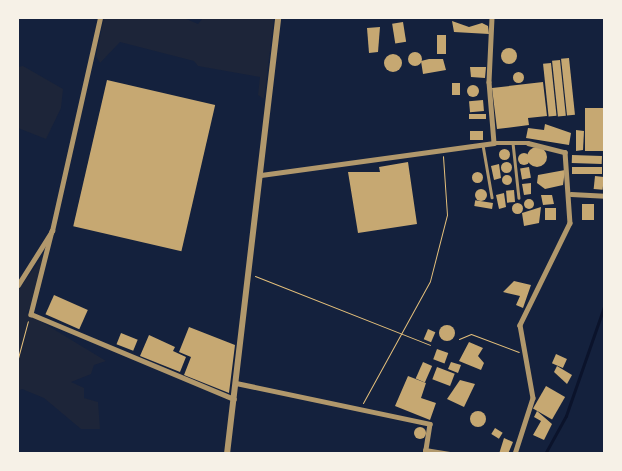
<!DOCTYPE html>
<html>
<head>
<meta charset="utf-8">
<style>
	body { margin:0 }
	#map { position:relative; width:622px; height:471px; overflow:hidden; background:#14213d; font-family:"Times New Roman",serif }
	div>[style] { position:absolute }
	[style*='--x'] { left:calc(var(--x)*1px); top:calc(var(--y)*1px); width:calc(var(--w)*1px); rotate:calc(var(--a)*1deg) }
	.green>* { inset:0; background:#1d2539 }
	.stream>* { height:2.5px; margin:-1.25px; padding:0 1.25px; transform-origin:1.25px; border-radius:1.25px; background:#0b132b }
	.building>* { inset:0; background:#c6a872; transform-origin:0 0 }
	.round { border-radius:50% }
	.path>* { height:1px; margin:-0.5px; padding:0 0.5px; transform-origin:0.5px; border-radius:0.5px; background:#e5c07b }
	.service>* { height:2.5px; margin:-1.25px; padding:0 1.25px; transform-origin:1.25px; border-radius:1.25px; background:#b1986c }
	.minor>* { height:4.5px; margin:-2.25px; padding:0 2.25px; transform-origin:2.25px; border-radius:2.25px; background:#b1986c }
	.tertiary>* { height:5.5px; margin:-2.75px; padding:0 2.75px; transform-origin:2.75px; border-radius:2.75px; background:#b1986c }
	span { translate:-50% -50%; white-space:nowrap; text-align:center; line-height:1.15; -webkit-text-stroke:5px #f6f1e7; paint-order:stroke }
	.frame { position:absolute; inset:0; border:19px solid #f6f1e7; pointer-events:none }
</style>
</head>
<body>
<div id="map">
	<div class="green">
		<i style="clip-path:polygon(104px 18px,184px 18px,198px 24px,203px 18px,274px 18px,264px 99px,258px 95px,260px 77px,198px 66px,194px 61px,120px 42px,100px 63px,96px 56px)"></i>
		<i style="clip-path:polygon(23px 66px,63px 89px,61px 108px,46px 139px,18px 128px,18px 67px)"></i>
		<i style="clip-path:polygon(46px 252px,41px 287px,27px 313px,106px 361px,94px 365px,91px 374px,71px 382px,84px 388px,84px 398px,98px 402px,100px 429px,81px 429px,44px 398px,22px 389px,18px 391px,18px 290px)"></i>
	</div>
	<div class="stream">
		<i style="--x:545;--y:454;--w:43;--a:-61.1"></i>
		<i style="--x:566;--y:416;--w:115;--a:-70.8"></i>
	</div>
	<div class="building">
		<i style="clip-path:polygon(452px 21px,469px 27px,482px 23px,488px 26px,489px 34px,454px 32px)"></i>
		<i style="left:403px;top:22px;width:20px;height:11px;rotate:81deg"></i>
		<i style="clip-path:polygon(380px 27px,378px 52px,369px 53px,367px 28px)"></i>
		<i style="left:437px;top:35px;width:9px;height:19px"></i>
		<i class="round" style="left:501px;top:48px;width:16px;height:16px"></i>
		<i class="round" style="left:408px;top:52px;width:14px;height:14px"></i>
		<i class="round" style="left:384px;top:54px;width:18px;height:18px"></i>
		<i style="left:569px;top:58px;width:57px;height:8px;rotate:84deg"></i>
		<i style="clip-path:polygon(429px 59px,443px 59px,446px 70px,423px 74px,421px 61px)"></i>
		<i style="left:560px;top:60px;width:56px;height:8px;rotate:84deg"></i>
		<i style="left:551px;top:63px;width:53px;height:8px;rotate:84deg"></i>
		<i style="clip-path:polygon(470px 67px,486px 67px,485px 78px,471px 77px)"></i>
		<i class="round" style="left:512.5px;top:71.5px;width:11px;height:11px"></i>
		<i style="left:107px;top:80px;width:111px;height:150px;rotate:13deg"></i>
		<i style="clip-path:polygon(543px 82px,547px 116px,528px 118px,529px 125px,497px 129px,492px 88px)"></i>
		<i style="left:452px;top:83px;width:8px;height:12px"></i>
		<i class="round" style="left:467px;top:85px;width:12px;height:12px"></i>
		<i style="left:483px;top:100px;width:11px;height:14px;rotate:85deg"></i>
		<i style="left:585px;top:108px;width:19px;height:43px"></i>
		<i style="left:486px;top:114px;width:5px;height:17px;rotate:90deg"></i>
		<i style="clip-path:polygon(545px 124px,571px 133px,569px 145px,526px 138px,528px 128px,544px 130px)"></i>
		<i style="clip-path:polygon(576px 130px,584px 131px,583px 150px,576px 151px)"></i>
		<i style="left:470px;top:131px;width:13px;height:9px"></i>
		<i class="round" style="left:527px;top:147px;width:20px;height:20px"></i>
		<i class="round" style="left:498.5px;top:148.5px;width:11px;height:11px"></i>
		<i class="round" style="left:518px;top:153px;width:12px;height:12px"></i>
		<i style="left:572px;top:155px;width:30px;height:8px;rotate:2deg"></i>
		<i class="round" style="left:500.5px;top:161.5px;width:11px;height:11px"></i>
		<i style="clip-path:polygon(408px 162px,417px 224px,358px 233px,348px 172px,380px 172px,379px 167px)"></i>
		<i style="clip-path:polygon(499px 164px,501px 178px,494px 180px,491px 166px)"></i>
		<i style="left:529px;top:167px;width:11px;height:9px;rotate:80deg"></i>
		<i style="left:572px;top:167px;width:30px;height:7px"></i>
		<i style="clip-path:polygon(565px 170px,563px 185px,545px 189px,537px 183px,538px 175px)"></i>
		<i class="round" style="left:471.5px;top:171.5px;width:11px;height:11px"></i>
		<i class="round" style="left:502px;top:175px;width:10px;height:10px"></i>
		<i style="left:595px;top:176px;width:9px;height:13px;rotate:6deg"></i>
		<i style="clip-path:polygon(531px 183px,531px 194px,524px 195px,522px 184px)"></i>
		<i class="round" style="left:475px;top:189px;width:12px;height:12px"></i>
		<i style="left:514px;top:190px;width:12px;height:8px;rotate:85deg"></i>
		<i style="clip-path:polygon(504px 193px,506px 207px,499px 209px,496px 195px)"></i>
		<i style="clip-path:polygon(541px 195px,552px 195px,554px 204px,543px 205px)"></i>
		<i class="round" style="left:524px;top:199px;width:10px;height:10px"></i>
		<i class="round" style="left:511.5px;top:202.5px;width:11px;height:11px"></i>
		<i style="left:493px;top:203px;width:6px;height:18px;rotate:99deg"></i>
		<i style="left:582px;top:204px;width:12px;height:16px"></i>
		<i style="clip-path:polygon(541px 207px,539px 223px,524px 226px,522px 213px)"></i>
		<i style="left:545px;top:208px;width:11px;height:12px"></i>
		<i style="clip-path:polygon(514px 281px,531px 285px,523px 308px,516px 305px,520px 296px,503px 292px)"></i>
		<i style="left:54px;top:295px;width:37px;height:21px;rotate:24deg"></i>
		<i class="round" style="left:439px;top:325px;width:16px;height:16px"></i>
		<i style="clip-path:polygon(189px 327px,235px 345px,229px 393px,184px 375px,191px 357px,179px 352px)"></i>
		<i style="left:428px;top:329px;width:8px;height:11px;rotate:23deg"></i>
		<i style="left:121px;top:333px;width:18px;height:12px;rotate:22deg"></i>
		<i style="clip-path:polygon(149px 335px,175px 347px,173px 351px,186px 357px,180px 372px,140px 356px)"></i>
		<i style="clip-path:polygon(469px 342px,483px 348px,478px 356px,484px 363px,481px 370px,459px 361px)"></i>
		<i style="left:437px;top:349px;width:12px;height:11px;rotate:20deg"></i>
		<i style="left:556px;top:354px;width:12px;height:10px;rotate:24deg"></i>
		<i style="left:423px;top:362px;width:10px;height:18px;rotate:24deg"></i>
		<i style="clip-path:polygon(451px 362px,461px 365px,458px 373px,448px 369px)"></i>
		<i style="clip-path:polygon(557px 366px,572px 375px,567px 384px,554px 372px)"></i>
		<i style="left:437px;top:367px;width:19px;height:13px;rotate:21deg"></i>
		<i style="clip-path:polygon(408px 376px,426px 383px,421px 398px,436px 403px,430px 420px,395px 406px)"></i>
		<i style="clip-path:polygon(460px 380px,475px 384px,464px 407px,447px 399px)"></i>
		<i style="left:546px;top:386px;width:22px;height:26px;rotate:30deg"></i>
		<i style="clip-path:polygon(537px 411px,552px 424px,544px 440px,533px 435px,541px 421px,534px 417px)"></i>
		<i class="round" style="left:470px;top:411px;width:16px;height:16px"></i>
		<i class="round" style="left:414px;top:427px;width:12px;height:12px"></i>
		<i style="left:495px;top:428px;width:9px;height:7px;rotate:32deg"></i>
		<i style="clip-path:polygon(504px 438px,513px 442px,508px 454px,499px 454px)"></i>
	</div>
	<div class="path">
		<i style="--x:255;--y:276;--w:188;--a:21.5"></i>
		<i style="--x:459;--y:339;--w:13;--a:-23"></i>
		<i style="--x:471;--y:334;--w:51;--a:20.6"></i>
		<i style="--x:18;--y:358;--w:38;--a:-75"></i>
		<i style="--x:363;--y:403;--w:139;--a:-61.2"></i>
		<i style="--x:430;--y:281;--w:68;--a:-75.6"></i>
		<i style="--x:447;--y:215;--w:59;--a:-93.9"></i>
	</div>
	<div class="service">
		<i style="--x:513;--y:143;--w:55;--a:83.8"></i>
		<i style="--x:483;--y:145;--w:53;--a:80.2"></i>
	</div>
	<div class="minor">
		<i style="--x:492;--y:18;--w:64;--a:92.7"></i>
		<i style="--x:489;--y:82;--w:61;--a:85.3"></i>
		<i style="--x:261;--y:175;--w:235;--a:-7.8"></i>
		<i style="--x:494;--y:143;--w:34;--a:0"></i>
		<i style="--x:528;--y:143;--w:38;--a:14"></i>
		<i style="--x:565;--y:152;--w:71;--a:86"></i>
		<i style="--x:570;--y:223;--w:114;--a:116.1"></i>
		<i style="--x:520;--y:325;--w:74;--a:79.9"></i>
		<i style="--x:533;--y:398;--w:59;--a:107.8"></i>
		<i style="--x:571;--y:194;--w:33;--a:3"></i>
		<i style="--x:52;--y:231;--w:86;--a:104.2"></i>
		<i style="--x:31;--y:314;--w:220;--a:22.7"></i>
		<i style="--x:18;--y:285;--w:64;--a:-57.8"></i>
		<i style="--x:52;--y:231;--w:218;--a:-77.3"></i>
		<i style="--x:236;--y:383;--w:198;--a:11.9"></i>
		<i style="--x:430;--y:424;--w:30;--a:99"></i>
		<i style="--x:425;--y:450;--w:26;--a:9"></i>
	</div>
	<div class="tertiary">
		<i style="--x:227;--y:454;--w:439;--a:-83.3"></i>
	</div>
	<div class="frame"></div>
</div>
</body>
</html>
